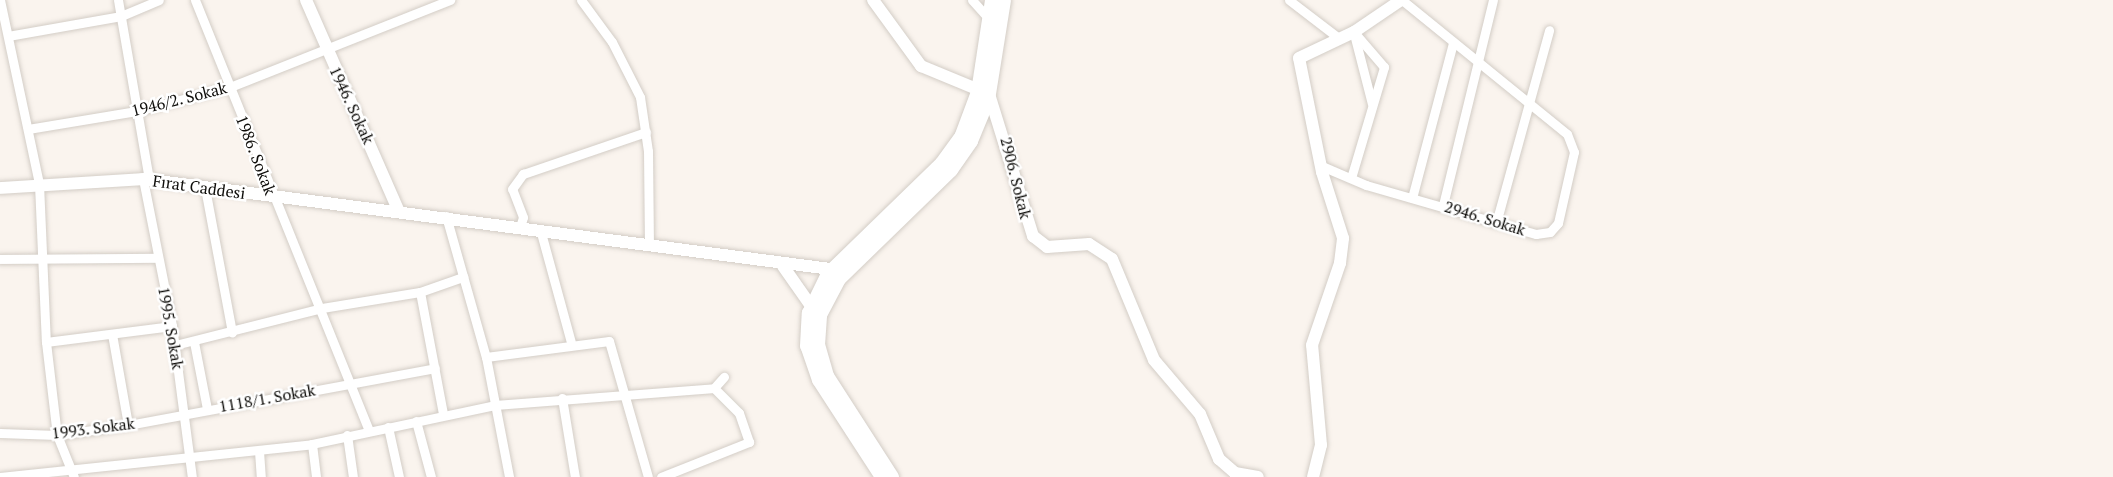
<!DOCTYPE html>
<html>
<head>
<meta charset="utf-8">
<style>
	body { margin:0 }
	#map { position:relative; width:2113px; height:477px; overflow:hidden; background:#faf4ee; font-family:"PT Serif",serif }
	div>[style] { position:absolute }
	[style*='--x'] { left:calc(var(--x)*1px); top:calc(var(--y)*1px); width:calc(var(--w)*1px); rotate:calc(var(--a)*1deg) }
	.roads { filter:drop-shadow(0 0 2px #d3cdc6) drop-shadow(0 0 2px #d3cdc6) }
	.minor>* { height:9px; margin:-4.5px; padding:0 4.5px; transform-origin:4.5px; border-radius:4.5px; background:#fff }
	.tertiary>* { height:12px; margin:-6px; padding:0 6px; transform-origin:6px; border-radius:6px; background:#fff }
	.secondary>* { height:14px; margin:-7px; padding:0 7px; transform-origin:7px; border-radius:7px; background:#fff }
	span { translate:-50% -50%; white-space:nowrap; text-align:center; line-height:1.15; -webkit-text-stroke:5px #fff; paint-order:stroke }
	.street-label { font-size:16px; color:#0e0d0a }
</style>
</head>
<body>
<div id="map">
	<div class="roads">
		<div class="minor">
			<i style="--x:0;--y:0;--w:188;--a:78"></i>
			<i style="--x:39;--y:184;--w:158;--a:87.5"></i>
			<i style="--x:46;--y:342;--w:94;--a:83.3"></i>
			<i style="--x:57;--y:435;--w:45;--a:68"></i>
			<i style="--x:118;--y:0;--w:183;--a:80.2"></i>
			<i style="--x:195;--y:0;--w:464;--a:68"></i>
			<i style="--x:581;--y:0;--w:52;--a:53.6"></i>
			<i style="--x:612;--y:42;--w:62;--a:63"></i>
			<i style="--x:640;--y:97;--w:55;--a:81.6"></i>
			<i style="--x:648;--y:151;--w:95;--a:89.4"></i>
			<i style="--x:972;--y:0;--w:24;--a:48"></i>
			<i style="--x:1289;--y:0;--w:59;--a:37.5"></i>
			<i style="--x:1354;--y:34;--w:72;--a:75.6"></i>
			<i style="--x:8;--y:36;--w:115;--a:-10"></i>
			<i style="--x:121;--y:16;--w:41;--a:-22.8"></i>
			<i style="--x:28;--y:129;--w:110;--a:-9.4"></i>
			<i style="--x:137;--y:111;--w:96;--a:-14.5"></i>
			<i style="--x:230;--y:87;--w:237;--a:-21.6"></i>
			<i style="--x:1324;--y:167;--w:46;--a:23.2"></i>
			<i style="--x:1366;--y:185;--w:177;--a:16.1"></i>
			<i style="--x:1536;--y:234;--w:14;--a:-8"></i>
			<i style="--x:1550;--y:232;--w:12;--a:-48"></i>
			<i style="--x:1558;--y:223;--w:73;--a:-77.3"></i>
			<i style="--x:1574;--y:152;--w:19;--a:-111"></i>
			<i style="--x:1567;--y:134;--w:213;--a:-140.9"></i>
			<i style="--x:1351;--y:178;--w:116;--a:-73.4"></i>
			<i style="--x:1384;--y:67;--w:46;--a:-130.6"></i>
			<i style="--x:143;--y:179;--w:150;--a:78.8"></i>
			<i style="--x:172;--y:326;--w:152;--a:82.5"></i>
			<i style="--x:205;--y:188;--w:147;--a:79.4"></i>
			<i style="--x:1412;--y:198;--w:160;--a:-75.2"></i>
			<i style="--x:1443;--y:205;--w:211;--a:-76.3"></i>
			<i style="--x:446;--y:216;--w:147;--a:74.2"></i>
			<i style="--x:486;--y:357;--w:122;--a:79.1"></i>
			<i style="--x:1496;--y:223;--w:200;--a:-74.6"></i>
			<i style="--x:520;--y:227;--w:10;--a:-73"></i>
			<i style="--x:523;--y:217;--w:30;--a:-111"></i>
			<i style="--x:512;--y:189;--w:19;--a:-54"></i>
			<i style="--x:523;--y:174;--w:130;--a:-18.9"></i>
			<i style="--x:540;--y:229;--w:117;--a:74.7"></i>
			<i style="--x:0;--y:259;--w:158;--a:-0.4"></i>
			<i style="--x:420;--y:292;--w:46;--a:-19.2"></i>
			<i style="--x:112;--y:334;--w:92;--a:80"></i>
			<i style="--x:46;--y:342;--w:127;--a:-7.2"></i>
			<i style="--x:194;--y:342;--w:68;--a:79"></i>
			<i style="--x:175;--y:345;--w:152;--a:-14.1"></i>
			<i style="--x:322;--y:308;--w:99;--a:-9.3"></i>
			<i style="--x:420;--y:292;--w:124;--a:79.3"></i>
			<i style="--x:486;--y:357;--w:124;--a:-7.4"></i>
			<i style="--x:609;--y:341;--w:141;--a:74"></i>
			<i style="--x:562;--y:398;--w:80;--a:80.7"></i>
			<i style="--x:416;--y:421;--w:58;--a:75"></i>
			<i style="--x:388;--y:427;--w:51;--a:77.6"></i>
			<i style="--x:0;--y:433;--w:57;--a:2"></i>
			<i style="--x:57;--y:435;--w:72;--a:-8"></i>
			<i style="--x:128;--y:425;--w:312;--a:-10.5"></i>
			<i style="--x:347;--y:435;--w:42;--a:81.9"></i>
			<i style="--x:312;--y:444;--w:33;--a:83"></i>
			<i style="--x:259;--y:451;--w:26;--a:86"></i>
			<i style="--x:0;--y:477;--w:314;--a:-6"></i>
			<i style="--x:312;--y:444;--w:187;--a:-12"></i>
			<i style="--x:495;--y:405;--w:220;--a:-4.4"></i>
			<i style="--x:714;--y:388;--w:15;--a:-48"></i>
			<i style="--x:661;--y:477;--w:95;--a:-21.7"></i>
			<i style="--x:749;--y:442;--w:31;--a:-109"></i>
			<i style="--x:739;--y:413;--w:35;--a:-135"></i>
		</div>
		<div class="tertiary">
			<i style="--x:306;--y:0;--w:229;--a:66.3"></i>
			<i style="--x:873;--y:0;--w:82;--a:54"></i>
			<i style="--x:921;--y:66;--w:74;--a:22.4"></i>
			<i style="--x:989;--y:94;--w:149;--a:72.8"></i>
			<i style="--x:1033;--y:236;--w:18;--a:38"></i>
			<i style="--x:1047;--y:247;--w:42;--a:-4.1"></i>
			<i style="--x:1089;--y:244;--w:27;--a:33"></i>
			<i style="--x:1112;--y:259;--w:109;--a:67.4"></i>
			<i style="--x:1154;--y:360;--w:71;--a:49.6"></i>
			<i style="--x:1200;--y:414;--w:49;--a:67.1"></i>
			<i style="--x:1219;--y:459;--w:21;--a:41"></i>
			<i style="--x:1235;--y:473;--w:23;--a:10"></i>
			<i style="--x:0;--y:188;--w:143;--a:-3.6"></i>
			<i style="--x:143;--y:179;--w:701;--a:7.46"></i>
			<i style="--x:783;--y:266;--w:49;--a:55"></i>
			<i style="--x:1313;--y:477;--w:33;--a:-76"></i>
			<i style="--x:1321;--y:445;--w:100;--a:-95.1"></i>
			<i style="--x:1312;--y:345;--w:87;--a:-71.1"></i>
			<i style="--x:1340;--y:263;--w:25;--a:-83"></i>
			<i style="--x:1343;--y:238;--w:69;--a:-107.7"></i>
			<i style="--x:1322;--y:172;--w:116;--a:-101.4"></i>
			<i style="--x:1299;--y:58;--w:61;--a:-25.3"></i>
			<i style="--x:1354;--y:32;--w:57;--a:-34.2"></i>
		</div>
		<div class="secondary">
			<i style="--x:882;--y:477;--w:116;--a:-123"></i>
			<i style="--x:819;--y:380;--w:36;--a:-109"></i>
			<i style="--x:807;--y:346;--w:33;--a:-87"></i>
			<i style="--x:809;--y:313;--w:43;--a:-64"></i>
			<i style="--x:828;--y:274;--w:159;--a:-44.2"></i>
			<i style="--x:942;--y:163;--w:34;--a:-54"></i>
			<i style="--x:962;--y:135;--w:46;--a:-69.6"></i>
			<i style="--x:978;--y:92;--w:93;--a:-81.3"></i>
			<i style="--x:892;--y:477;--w:120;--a:-122.8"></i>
			<i style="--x:827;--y:376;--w:32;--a:-106"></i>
			<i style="--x:818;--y:345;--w:30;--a:-86"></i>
			<i style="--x:820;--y:315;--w:41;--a:-62.2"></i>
			<i style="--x:839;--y:279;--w:156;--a:-44.2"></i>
			<i style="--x:951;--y:170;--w:35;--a:-55"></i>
			<i style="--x:971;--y:141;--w:44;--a:-67.5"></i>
			<i style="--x:988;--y:100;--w:101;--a:-80.9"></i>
		</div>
	</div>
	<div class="street-label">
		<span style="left:179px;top:99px;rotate:-14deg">1946/2. Sokak</span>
		<span style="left:352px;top:105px;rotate:65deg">1946. Sokak</span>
		<span style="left:256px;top:155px;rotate:69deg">1986. Sokak</span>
		<span style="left:1016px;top:178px;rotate:76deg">2906. Sokak</span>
		<span style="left:199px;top:187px;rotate:8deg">Fırat Caddesi</span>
		<span style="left:1485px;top:218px;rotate:17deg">2946. Sokak</span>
		<span style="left:171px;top:328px;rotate:80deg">1995. Sokak</span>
		<span style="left:267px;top:398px;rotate:-10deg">1118/1. Sokak</span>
		<span style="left:93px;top:428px;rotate:-7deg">1993. Sokak</span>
	</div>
</div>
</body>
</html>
